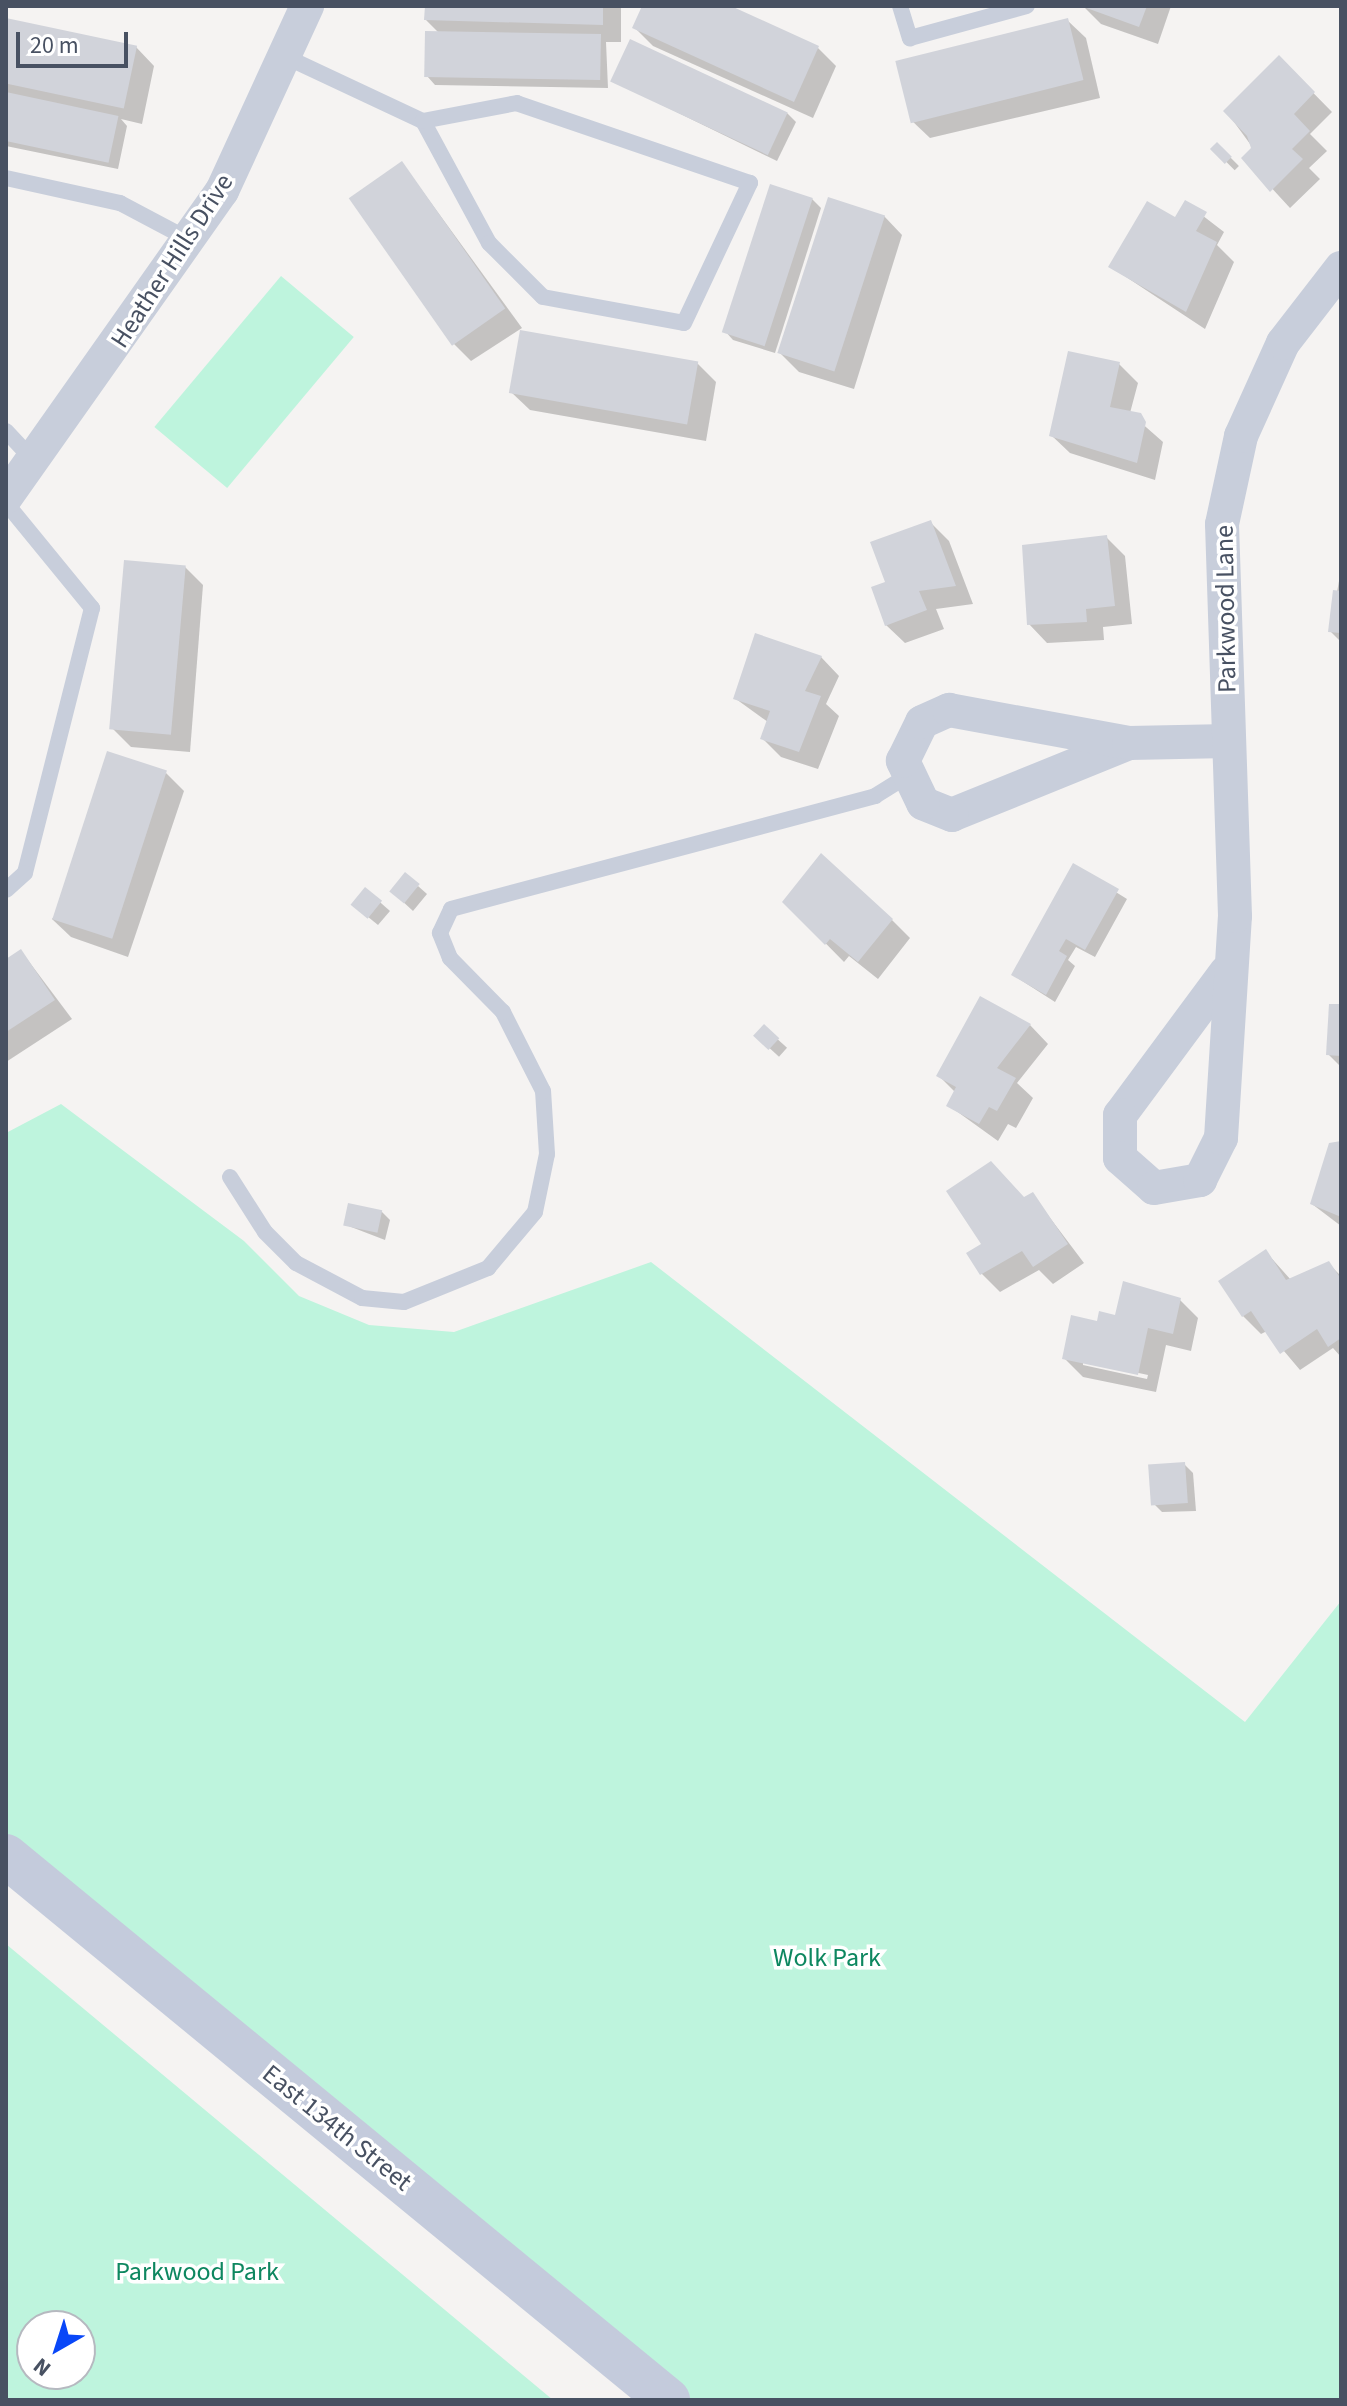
<!DOCTYPE html>
<html>
<head>
<meta charset="utf-8">
<style>
	body { margin:0 }
	#map { position:relative; width:1347px; height:2406px; overflow:hidden; background:#f5f3f2; font-family:"Source Sans 3",sans-serif }
	div>[style] { position:absolute }
	[style*='--x'] { left:calc(var(--x)*1px); top:calc(var(--y)*1px); width:calc(var(--w)*1px); rotate:calc(var(--a)*1deg) }
	.green>* { inset:0; background:#bef4dd; transform-origin:0 0 }
	.shadow>* { inset:0; background:#0003; transform-origin:0 0 }
	.building>* { inset:0; background:#d1d3da; transform-origin:0 0 }
	.lane>* { height:16px; margin:-8px; padding:0 8px; transform-origin:8px; border-radius:8px; background:#c8cedb }
	.street>* { height:34px; margin:-17px; padding:0 17px; transform-origin:17px; border-radius:17px; background:#c8cedb }
	.secondary>* { height:44px; margin:-22px; padding:0 22px; transform-origin:22px; border-radius:22px; background:#c4cbdc }
	span { translate:-50% -50%; white-space:nowrap; text-align:center; line-height:1.15; -webkit-text-stroke:7px #fff; paint-order:stroke }
	.street-label { font-size:26px; color:#485162 }
	.park-label { font-size:26px; color:#0e8760 }
	.frame { position:absolute; inset:0; border:8px solid #485162; pointer-events:none }
	.north { position:absolute; left:16px; top:2310px; width:80px; height:80px; box-sizing:border-box; background:#fff; border:2px solid #b6b9c0; border-radius:50%; rotate:219deg; font-size:22px; font-weight:700; line-height:32px; text-align:center; color:#485162 }
	.north::after { content:''; display:block; margin:auto; width:28px; height:36px; background:#0947f8; clip-path:polygon(50% 0,100% 100%,50% 72%,0 100%) }
	.scale { position:absolute; left:16px; top:32px; width:112px; height:36px; box-sizing:border-box; border:4px solid #485162; border-top:0; padding-left:10px; font-size:24px; line-height:28px; white-space:nowrap; color:#485162; -webkit-text-stroke:6px #fff; paint-order:stroke }
</style>
</head>
<body>
<div id="map">
	<div class="green">
		<i style="left:281px;top:276px;width:95px;height:197px;rotate:40deg"></i>
		<i style="clip-path:polygon(61px 1104px,244px 1241px,299px 1296px,369px 1325px,454px 1332px,651px 1262px,1245px 1722px,1341px 1601px,1341px 2400px,668px 2400px,6px 1856px,6px 1133px)"></i>
		<i style="clip-path:polygon(evenodd,6px 1944px,553px 2400px,6px 2400px,6px 1944px,32px 2326px,80px 2326px,80px 2374px,32px 2374px,32px 2326px)"></i>
	</div>
	<div class="shadow">
		<i style="clip-path:polygon(427px 6px,621px 6px,621px 42px,606px 42px,608px 88px,435px 85px,427px 76px,440px 34px,426px 20px)"></i>
		<i style="clip-path:polygon(645px 6px,726px 6px,818px 48px,836px 66px,813px 118px,653px 46px,635px 28px)"></i>
		<i style="clip-path:polygon(1083px 6px,1171px 6px,1158px 44px,1101px 24px)"></i>
		<i style="clip-path:polygon(6px 20px,136px 47px,154px 66px,142px 124px,121px 119px,127px 126px,118px 169px,6px 146px)"></i>
		<i style="clip-path:polygon(1067px 20px,1086px 38px,1100px 98px,930px 138px,911px 120px)"></i>
		<i style="clip-path:polygon(1279px 58px,1332px 112px,1310px 134px,1327px 151px,1309px 168px,1320px 179px,1290px 208px,1244px 158px,1253px 148px,1226px 111px)"></i>
		<i style="clip-path:polygon(613px 81px,787px 113px,796px 122px,777px 161px)"></i>
		<i style="left:1217px;top:144px;width:31px;height:6px;rotate:45deg"></i>
		<i style="clip-path:polygon(402px 163px,522px 328px,471px 361px,453px 343px)"></i>
		<i style="clip-path:polygon(812px 199px,821px 208px,775px 353px,733px 340px,725px 331px)"></i>
		<i style="clip-path:polygon(1185px 202px,1224px 232px,1217px 245px,1234px 262px,1205px 329px,1111px 267px,1175px 220px)"></i>
		<i style="clip-path:polygon(884px 216px,902px 235px,854px 389px,799px 372px,781px 354px)"></i>
		<i style="clip-path:polygon(697px 363px,716px 382px,706px 441px,530px 410px,511px 392px)"></i>
		<i style="clip-path:polygon(1119px 364px,1138px 383px,1130px 413px,1163px 442px,1155px 480px,1070px 453px,1051px 435px)"></i>
		<i style="clip-path:polygon(930px 522px,949px 541px,973px 604px,936px 609px,944px 629px,905px 643px,886px 625px)"></i>
		<i style="clip-path:polygon(1106px 537px,1125px 556px,1132px 624px,1103px 627px,1104px 640px,1047px 643px,1029px 624px)"></i>
		<i style="clip-path:polygon(185px 567px,203px 585px,190px 752px,131px 747px,113px 729px)"></i>
		<i style="clip-path:polygon(1341px 570px,1341px 642px,1330px 631px)"></i>
		<i style="clip-path:polygon(821px 657px,839px 676px,826px 704px,839px 716px,818px 769px,781px 757px,763px 739px,768px 722px,736px 699px)"></i>
		<i style="clip-path:polygon(166px 773px,184px 791px,128px 957px,71px 937px,52px 919px)"></i>
		<i style="clip-path:polygon(1074px 866px,1127px 899px,1095px 957px,1076px 947px,1068px 960px,1075px 966px,1055px 1002px,1013px 975px)"></i>
		<i style="clip-path:polygon(418px 886px,427px 894px,413px 911px,400px 899px)"></i>
		<i style="clip-path:polygon(365px 889px,390px 911px,378px 925px,362px 912px)"></i>
		<i style="clip-path:polygon(785px 902px,892px 920px,910px 938px,878px 979px,849px 956px,844px 962px)"></i>
		<i style="clip-path:polygon(21px 951px,72px 1019px,6px 1062px,6px 961px)"></i>
		<i style="clip-path:polygon(1341px 1006px,1341px 1067px,1328px 1054px)"></i>
		<i style="clip-path:polygon(1030px 1025px,1048px 1044px,1017px 1083px,1033px 1098px,1016px 1128px,1008px 1124px,998px 1141px,948px 1105px,955px 1092px,939px 1076px)"></i>
		<i style="left:764px;top:1027px;width:31px;height:12px;rotate:42deg"></i>
		<i style="clip-path:polygon(1341px 1146px,1341px 1226px,1312px 1204px)"></i>
		<i style="clip-path:polygon(1032px 1194px,1084px 1263px,1053px 1284px,1039px 1270px,1000px 1292px,981px 1273px,983px 1244px)"></i>
		<i style="clip-path:polygon(381px 1211px,390px 1220px,385px 1240px,346px 1225px)"></i>
		<i style="clip-path:polygon(1266px 1252px,1291px 1280px,1329px 1264px,1341px 1276px,1341px 1357px,1333px 1348px,1300px 1370px,1267px 1331px,1261px 1334px,1243px 1316px)"></i>
		<i style="clip-path:polygon(evenodd,1180px 1300px,1198px 1318px,1191px 1351px,1166px 1345px,1156px 1392px,1083px 1377px,1064px 1358px,1099px 1324px,1180px 1300px,1083px 1361px,1148px 1375px,1147px 1379px,1083px 1365px,1083px 1361px)"></i>
		<i style="clip-path:polygon(1184px 1464px,1193px 1473px,1196px 1511px,1162px 1512px,1153px 1503px)"></i>
	</div>
	<div class="building">
		<i style="clip-path:polygon(425px 6px,603px 6px,603px 25px,424px 20px)"></i>
		<i style="clip-path:polygon(642px 6px,731px 6px,819px 46px,794px 102px,632px 28px)"></i>
		<i style="clip-path:polygon(1081px 6px,1147px 6px,1139px 27px)"></i>
		<i style="left:6px;top:18px;width:134px;height:64px;rotate:12deg"></i>
		<i style="left:1068px;top:18px;width:64px;height:178px;rotate:76deg"></i>
		<i style="left:425px;top:31px;width:176px;height:46px;rotate:1deg"></i>
		<i style="left:630px;top:39px;width:174px;height:47px;rotate:25deg"></i>
		<i style="clip-path:polygon(1279px 55px,1315px 92px,1294px 114px,1310px 131px,1292px 149px,1303px 159px,1270px 192px,1241px 158px,1251px 148px,1247px 136px,1223px 111px)"></i>
		<i style="left:6px;top:92px;width:115px;height:48px;rotate:12deg"></i>
		<i style="left:1217px;top:142px;width:21px;height:10px;rotate:45deg"></i>
		<i style="left:402px;top:161px;width:180px;height:65px;rotate:55deg"></i>
		<i style="left:770px;top:184px;width:45px;height:156px;rotate:18deg"></i>
		<i style="left:828px;top:197px;width:60px;height:164px;rotate:18deg"></i>
		<i style="clip-path:polygon(1185px 200px,1207px 212px,1196px 231px,1217px 242px,1186px 312px,1108px 267px,1147px 201px,1175px 217px)"></i>
		<i style="left:520px;top:330px;width:181px;height:64px;rotate:10deg"></i>
		<i style="clip-path:polygon(1068px 351px,1120px 362px,1110px 407px,1141px 413px,1146px 422px,1137px 463px,1049px 436px)"></i>
		<i style="clip-path:polygon(931px 520px,956px 586px,919px 591px,927px 610px,885px 626px,871px 587px,885px 582px,870px 542px)"></i>
		<i style="clip-path:polygon(1107px 535px,1115px 606px,1086px 609px,1087px 622px,1027px 625px,1022px 545px)"></i>
		<i style="left:124px;top:560px;width:62px;height:170px;rotate:5deg"></i>
		<i style="clip-path:polygon(1333px 590px,1341px 591px,1341px 633px,1328px 632px)"></i>
		<i style="clip-path:polygon(755px 633px,822px 656px,805px 691px,821px 696px,799px 752px,760px 739px,770px 711px,733px 699px)"></i>
		<i style="left:107px;top:751px;width:63px;height:177px;rotate:18deg"></i>
		<i style="clip-path:polygon(821px 853px,893px 919px,858px 962px,830px 939px,825px 945px,782px 902px)"></i>
		<i style="clip-path:polygon(1073px 863px,1119px 889px,1085px 950px,1066px 939px,1059px 951px,1067px 956px,1046px 995px,1011px 975px)"></i>
		<i style="left:405px;top:872px;width:19px;height:25px;rotate:39deg"></i>
		<i style="left:365px;top:887px;width:22px;height:23px;rotate:39deg"></i>
		<i style="clip-path:polygon(21px 949px,55px 1000px,6px 1032px,6px 959px)"></i>
		<i style="clip-path:polygon(980px 996px,1031px 1024px,997px 1068px,1016px 1078px,997px 1111px,989px 1107px,979px 1124px,946px 1106px,956px 1087px,936px 1076px)"></i>
		<i style="clip-path:polygon(1329px 1004px,1341px 1004px,1341px 1056px,1326px 1055px)"></i>
		<i style="left:764px;top:1024px;width:21px;height:16px;rotate:43deg"></i>
		<i style="clip-path:polygon(1341px 1141px,1341px 1217px,1310px 1204px,1329px 1143px)"></i>
		<i style="clip-path:polygon(991px 1161px,1024px 1197px,1033px 1192px,1068px 1244px,1033px 1267px,1022px 1251px,980px 1275px,966px 1253px,981px 1244px,946px 1191px)"></i>
		<i style="left:348px;top:1203px;width:35px;height:23px;rotate:12deg"></i>
		<i style="clip-path:polygon(1266px 1249px,1286px 1280px,1329px 1261px,1341px 1279px,1341px 1338px,1328px 1347px,1317px 1329px,1280px 1354px,1251px 1311px,1242px 1317px,1218px 1281px)"></i>
		<i style="clip-path:polygon(1123px 1281px,1181px 1298px,1173px 1334px,1148px 1328px,1138px 1375px,1062px 1359px,1071px 1315px,1097px 1321px,1099px 1311px,1115px 1315px)"></i>
		<i style="left:1185px;top:1462px;width:41px;height:37px;rotate:86deg"></i>
	</div>
	<div class="lane">
		<i style="--x:900;--y:6;--w:34;--a:73"></i>
		<i style="--x:910;--y:38;--w:121;--a:-15.3"></i>
		<i style="--x:284;--y:56;--w:153;--a:25.1"></i>
		<i style="--x:423;--y:121;--w:139;--a:61.6"></i>
		<i style="--x:489;--y:243;--w:76;--a:45"></i>
		<i style="--x:543;--y:297;--w:143;--a:10.4"></i>
		<i style="--x:684;--y:323;--w:155;--a:-64.8"></i>
		<i style="--x:750;--y:183;--w:246;--a:-161.1"></i>
		<i style="--x:517;--y:103;--w:96;--a:169.2"></i>
		<i style="--x:6;--y:178;--w:117;--a:12.4"></i>
		<i style="--x:120;--y:203;--w:79;--a:27.9"></i>
		<i style="--x:6;--y:431;--w:42;--a:46.9"></i>
		<i style="--x:6;--y:503;--w:136;--a:50.7"></i>
		<i style="--x:92;--y:608;--w:273;--a:104.2"></i>
		<i style="--x:25;--y:873;--w:25;--a:138"></i>
		<i style="--x:230;--y:1177;--w:65;--a:57.5"></i>
		<i style="--x:265;--y:1232;--w:44;--a:45"></i>
		<i style="--x:296;--y:1263;--w:75;--a:27.9"></i>
		<i style="--x:362;--y:1298;--w:42;--a:5.4"></i>
		<i style="--x:404;--y:1302;--w:91;--a:-22"></i>
		<i style="--x:488;--y:1268;--w:73;--a:-50"></i>
		<i style="--x:535;--y:1212;--w:59;--a:-78.3"></i>
		<i style="--x:547;--y:1154;--w:63;--a:-93.6"></i>
		<i style="--x:543;--y:1091;--w:89;--a:-116.9"></i>
		<i style="--x:503;--y:1012;--w:76;--a:-134.5"></i>
		<i style="--x:450;--y:958;--w:27;--a:-112"></i>
		<i style="--x:440;--y:933;--w:26;--a:-65"></i>
		<i style="--x:451;--y:909;--w:439;--a:-14.9"></i>
		<i style="--x:875;--y:796;--w:36;--a:-32"></i>
	</div>
	<div class="street">
		<i style="--x:6;--y:497;--w:375;--a:-54.8"></i>
		<i style="--x:222;--y:191;--w:204;--a:-65.3"></i>
		<i style="--x:1129;--y:743;--w:191;--a:157.9"></i>
		<i style="--x:952;--y:815;--w:31;--a:-158"></i>
		<i style="--x:923;--y:803;--w:47;--a:-115.5"></i>
		<i style="--x:903;--y:761;--w:43;--a:-64"></i>
		<i style="--x:922;--y:722;--w:30;--a:-24"></i>
		<i style="--x:949;--y:710;--w:183;--a:10.4"></i>
		<i style="--x:1129;--y:743;--w:100;--a:-1.1"></i>
		<i style="--x:1226;--y:972;--w:178;--a:126.5"></i>
		<i style="--x:1120;--y:1115;--w:43;--a:90"></i>
		<i style="--x:1120;--y:1158;--w:45;--a:41.4"></i>
		<i style="--x:1154;--y:1188;--w:47;--a:-9.9"></i>
		<i style="--x:1200;--y:1180;--w:47;--a:-63.4"></i>
		<i style="--x:1221;--y:1138;--w:222;--a:-86.4"></i>
		<i style="--x:1235;--y:916;--w:392;--a:-91.9"></i>
		<i style="--x:1222;--y:524;--w:90;--a:-77.8"></i>
		<i style="--x:1241;--y:436;--w:102;--a:-65.7"></i>
		<i style="--x:1283;--y:343;--w:95;--a:-52.3"></i>
	</div>
	<div class="secondary">
		<i style="--x:6;--y:1856;--w:857;--a:39.41"></i>
	</div>
	<div class="street-label">
		<span style="left:172px;top:261px;rotate:-57deg">Heather Hills Drive</span>
		<span style="left:1226px;top:609px;rotate:-91deg">Parkwood Lane</span>
		<span style="left:337px;top:2128px;rotate:39deg">East 134th Street</span>
	</div>
	<div class="park-label">
		<span style="left:827px;top:1958px">Wolk Park</span>
		<span style="left:197px;top:2272px">Parkwood Park</span>
	</div>
	<div class="frame"></div>
	<div class="north">N</div>
	<div class="scale">20 m</div>
</div>
</body>
</html>
